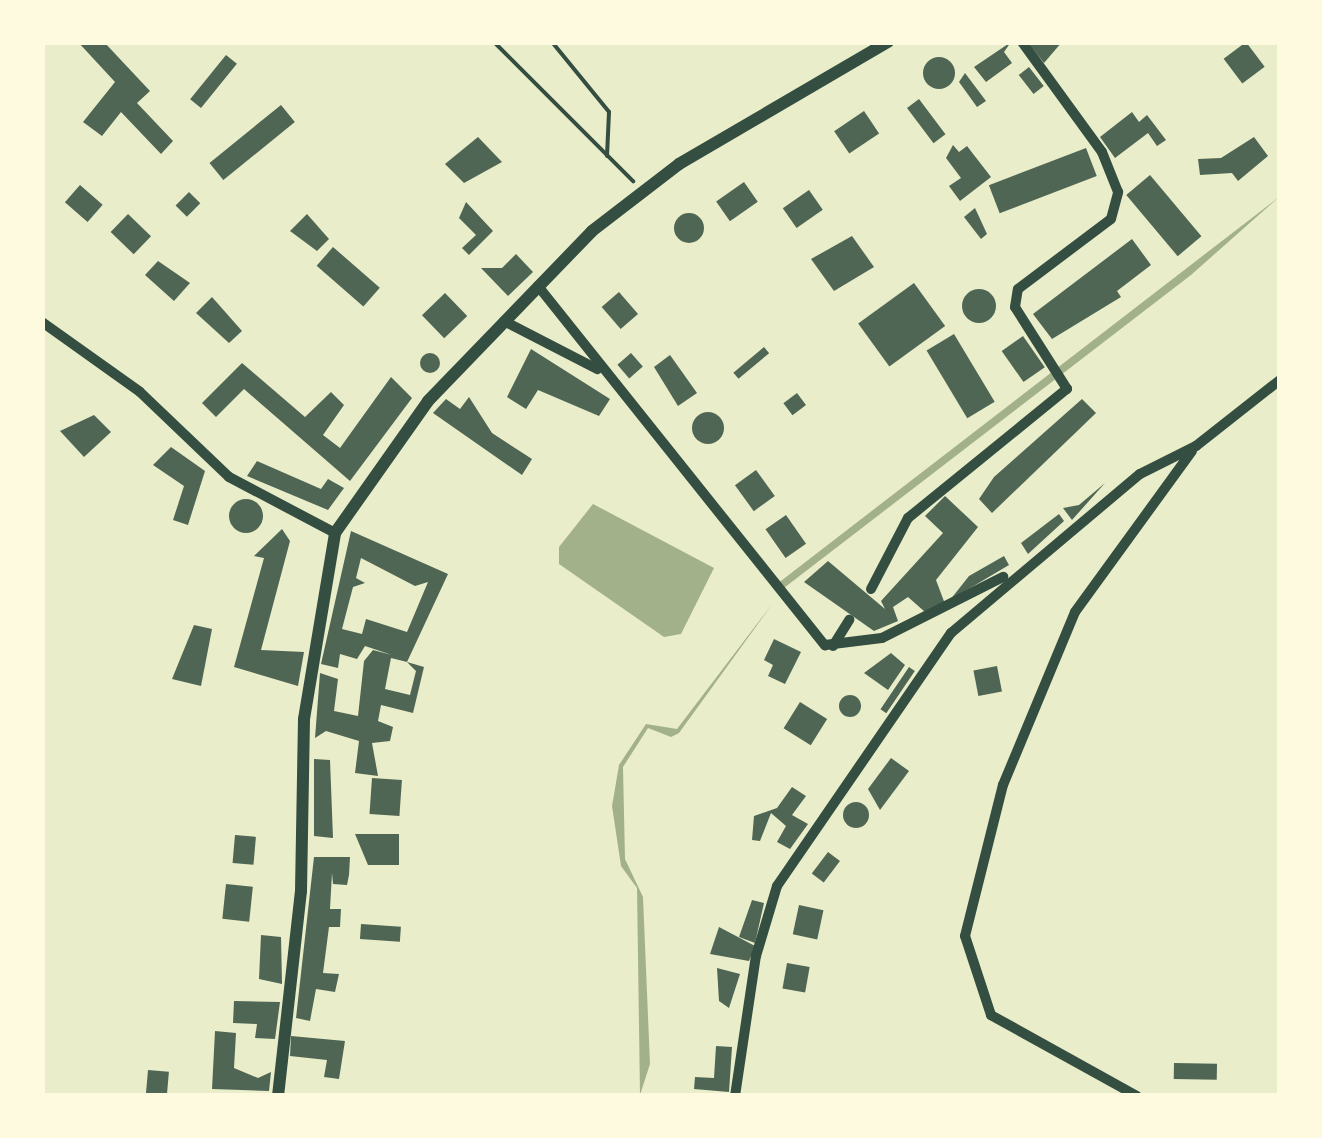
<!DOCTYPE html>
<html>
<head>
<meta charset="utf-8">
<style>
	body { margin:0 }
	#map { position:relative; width:1322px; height:1138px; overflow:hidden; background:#e9edc9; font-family:Overpass,sans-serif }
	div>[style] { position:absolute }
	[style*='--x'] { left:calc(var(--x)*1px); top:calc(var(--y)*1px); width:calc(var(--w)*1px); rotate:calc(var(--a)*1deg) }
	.water>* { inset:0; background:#a3b18a }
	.building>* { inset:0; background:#4f6655; transform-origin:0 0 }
	.round { border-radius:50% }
	.path>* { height:4px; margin:-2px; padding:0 2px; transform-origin:2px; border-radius:2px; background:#344e41 }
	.minor>* { height:10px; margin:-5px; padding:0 5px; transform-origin:5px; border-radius:5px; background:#344e41 }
	.tertiary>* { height:12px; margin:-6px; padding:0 6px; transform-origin:6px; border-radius:6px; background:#344e41 }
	span { translate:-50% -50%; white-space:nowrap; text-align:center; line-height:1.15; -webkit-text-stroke:9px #fefae0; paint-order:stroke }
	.frame { position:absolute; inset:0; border:45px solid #fefae0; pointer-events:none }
</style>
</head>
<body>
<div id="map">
	<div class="water">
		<i style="clip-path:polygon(1279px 197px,1191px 275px,780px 591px,777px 584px)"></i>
		<i style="clip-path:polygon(593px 504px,714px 568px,681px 634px,664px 637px,559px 564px,559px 547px)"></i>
		<i style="clip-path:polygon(773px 603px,679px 733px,671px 737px,648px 728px,623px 767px,625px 859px,643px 897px,650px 1064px,640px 1095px,637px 888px,621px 866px,612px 806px,619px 765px,646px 724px,677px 729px)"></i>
	</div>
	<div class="building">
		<i style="clip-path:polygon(78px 42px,104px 42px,150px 91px,137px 103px,173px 141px,161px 154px,121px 112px,102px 136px,83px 122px,115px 82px)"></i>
		<i style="clip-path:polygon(1011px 42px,1004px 52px,1012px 63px,986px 82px,974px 67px)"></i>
		<i style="clip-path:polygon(1062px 42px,1044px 63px,1030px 45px,1033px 42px)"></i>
		<i style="left:1246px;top:42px;width:31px;height:28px;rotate:53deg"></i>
		<i style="left:226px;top:55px;width:14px;height:57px;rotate:39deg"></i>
		<i class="round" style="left:923px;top:57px;width:32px;height:32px"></i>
		<i style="left:1029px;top:67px;width:24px;height:13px;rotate:52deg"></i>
		<i style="clip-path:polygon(965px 73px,986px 101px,977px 107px,959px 82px)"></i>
		<i style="left:919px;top:99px;width:44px;height:15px;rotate:53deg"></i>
		<i style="left:281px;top:105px;width:22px;height:92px;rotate:51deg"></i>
		<i style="left:864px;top:111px;width:27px;height:36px;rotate:56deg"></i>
		<i style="clip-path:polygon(1132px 112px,1139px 122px,1147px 115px,1166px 140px,1157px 146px,1148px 133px,1115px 158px,1100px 137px)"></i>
		<i style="clip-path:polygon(478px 137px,502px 162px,464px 183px,445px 164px)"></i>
		<i style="clip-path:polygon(1254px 137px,1268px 156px,1238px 181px,1232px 173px,1200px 175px,1198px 159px,1221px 158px)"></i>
		<i style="clip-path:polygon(953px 145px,959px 152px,967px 146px,991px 177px,960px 201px,949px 186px,961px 178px,946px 158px)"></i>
		<i style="left:1086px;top:148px;width:30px;height:104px;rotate:69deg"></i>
		<i style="left:1150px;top:175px;width:80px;height:31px;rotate:50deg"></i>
		<i style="left:744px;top:182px;width:24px;height:34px;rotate:55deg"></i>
		<i style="left:80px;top:185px;width:30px;height:23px;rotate:41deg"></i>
		<i style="left:809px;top:190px;width:24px;height:32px;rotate:55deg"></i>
		<i style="left:189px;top:192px;width:16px;height:19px;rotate:45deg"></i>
		<i style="clip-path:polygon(466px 202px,493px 231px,469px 255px,462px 248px,476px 235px,459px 218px)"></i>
		<i style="clip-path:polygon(975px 208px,987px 234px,981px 239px,964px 217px)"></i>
		<i class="round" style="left:674px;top:213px;width:30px;height:30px"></i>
		<i style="left:128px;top:214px;width:32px;height:25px;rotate:44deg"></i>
		<i style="clip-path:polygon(307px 214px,329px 239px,317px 251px,290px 231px)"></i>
		<i style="clip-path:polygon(852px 236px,874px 267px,834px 291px,811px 259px)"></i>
		<i style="clip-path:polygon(1132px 239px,1151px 265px,1117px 291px,1121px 297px,1052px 339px,1033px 314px)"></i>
		<i style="left:333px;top:247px;width:62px;height:25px;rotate:41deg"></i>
		<i style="clip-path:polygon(516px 254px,533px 272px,508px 296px,481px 268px,502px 268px)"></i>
		<i style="clip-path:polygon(158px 261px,190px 283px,174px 301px,145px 275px)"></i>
		<i style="left:914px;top:283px;width:53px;height:69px;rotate:54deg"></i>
		<i class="round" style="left:962px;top:289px;width:34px;height:34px"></i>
		<i style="left:619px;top:292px;width:29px;height:23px;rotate:49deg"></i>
		<i style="left:445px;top:293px;width:32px;height:32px;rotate:46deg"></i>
		<i style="clip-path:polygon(212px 297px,242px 331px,229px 343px,196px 313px)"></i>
		<i style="left:954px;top:334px;width:79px;height:32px;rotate:59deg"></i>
		<i style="left:1023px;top:336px;width:38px;height:26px;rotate:55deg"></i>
		<i style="left:764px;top:347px;width:8px;height:40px;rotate:50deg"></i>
		<i style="clip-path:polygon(531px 349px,610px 399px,599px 416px,538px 390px,526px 409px,507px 397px)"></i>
		<i class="round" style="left:420px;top:353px;width:20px;height:20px"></i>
		<i style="left:631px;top:353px;width:18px;height:18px;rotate:49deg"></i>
		<i style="clip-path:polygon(670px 355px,697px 393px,678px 406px,654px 367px)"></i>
		<i style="clip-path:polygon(242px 363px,305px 417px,331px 392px,344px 405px,323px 435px,340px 448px,391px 377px,412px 398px,350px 481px,244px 389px,216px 417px,202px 403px)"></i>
		<i style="left:797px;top:393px;width:15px;height:17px;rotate:53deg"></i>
		<i style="clip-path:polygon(469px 397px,492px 433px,532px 459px,522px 475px,433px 413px,446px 399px,460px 409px)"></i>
		<i style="clip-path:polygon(1082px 399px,1096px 413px,992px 513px,979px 499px,994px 477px)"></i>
		<i class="round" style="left:692px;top:412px;width:32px;height:32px"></i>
		<i style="clip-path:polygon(94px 415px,111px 432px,84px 457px,60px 431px)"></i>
		<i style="clip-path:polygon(171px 447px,205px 471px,188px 525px,173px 520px,184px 486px,153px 465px)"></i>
		<i style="clip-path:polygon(257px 461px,321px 489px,328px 479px,344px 488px,328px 510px,247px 476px)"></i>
		<i style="left:756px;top:470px;width:32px;height:26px;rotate:54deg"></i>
		<i style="clip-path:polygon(1105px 483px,1072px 520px,1063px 508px,1079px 505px)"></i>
		<i style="clip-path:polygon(945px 496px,978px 527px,936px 580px,945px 604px,925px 612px,908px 597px,893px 607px,898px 621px,874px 631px,804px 582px,828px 561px,885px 609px,881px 601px,943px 533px,925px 516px)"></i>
		<i class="round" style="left:229px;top:499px;width:34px;height:34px"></i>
		<i style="clip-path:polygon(1059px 514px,1064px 521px,1028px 554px,1021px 543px)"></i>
		<i style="left:786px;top:515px;width:35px;height:25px;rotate:55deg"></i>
		<i style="clip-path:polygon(282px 529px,290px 541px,261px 650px,304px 652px,298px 686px,234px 667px,264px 558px,254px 556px)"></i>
		<i style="clip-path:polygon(evenodd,351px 531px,448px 574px,407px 662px,391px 658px,385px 689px,410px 695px,416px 671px,407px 662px,424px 667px,413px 713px,381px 705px,378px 721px,393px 727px,390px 741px,372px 743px,378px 776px,355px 773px,359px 741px,326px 731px,315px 738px,320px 673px,338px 679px,334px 711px,358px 716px,364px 661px,373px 650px,392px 655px,365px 646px,357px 659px,340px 654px,338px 668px,321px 664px,351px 531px,361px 558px,415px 586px,428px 582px,407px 632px,366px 619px,362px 634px,342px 629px,353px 587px,365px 583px,356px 578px,361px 558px)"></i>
		<i style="clip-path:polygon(1004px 556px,1009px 565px,950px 600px,969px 576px)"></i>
		<i style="clip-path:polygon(194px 625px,212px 629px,201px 686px,172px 679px)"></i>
		<i style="clip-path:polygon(774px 639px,801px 652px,785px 684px,768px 676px,773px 665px,764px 660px)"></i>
		<i style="clip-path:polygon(891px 653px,905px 665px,888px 690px,864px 673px)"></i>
		<i style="left:997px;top:666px;width:26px;height:24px;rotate:79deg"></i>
		<i style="left:909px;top:667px;width:7px;height:51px;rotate:34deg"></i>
		<i class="round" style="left:839px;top:695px;width:22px;height:22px"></i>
		<i style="left:800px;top:702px;width:32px;height:31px;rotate:32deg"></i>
		<i style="clip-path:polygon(891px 758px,909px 771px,880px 810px,868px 789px)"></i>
		<i style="clip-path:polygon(314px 759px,330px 760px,333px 838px,314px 836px)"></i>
		<i style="left:372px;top:778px;width:30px;height:36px;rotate:4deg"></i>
		<i style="clip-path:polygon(792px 787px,806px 796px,792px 815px,808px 824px,790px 849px,777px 842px,786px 826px,771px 813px,760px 841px,752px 840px,754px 816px,777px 808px)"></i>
		<i class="round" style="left:843px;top:802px;width:26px;height:26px"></i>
		<i style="clip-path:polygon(355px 834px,399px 834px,399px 865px,368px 865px)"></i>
		<i style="left:235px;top:835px;width:21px;height:28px;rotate:5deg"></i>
		<i style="left:828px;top:852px;width:15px;height:27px;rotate:37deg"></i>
		<i style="clip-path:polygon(314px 857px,350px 857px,349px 875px,347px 885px,333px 884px,332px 873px,330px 909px,341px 909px,340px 927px,329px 927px,323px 973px,339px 974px,335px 992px,316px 989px,310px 1021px,296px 1018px)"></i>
		<i style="left:226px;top:884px;width:27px;height:35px;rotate:6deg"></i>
		<i style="clip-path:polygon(752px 900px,764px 903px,755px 943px,739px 937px)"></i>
		<i style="left:799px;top:905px;width:25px;height:30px;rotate:12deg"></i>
		<i style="left:361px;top:924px;width:40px;height:15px;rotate:4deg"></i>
		<i style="clip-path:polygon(719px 927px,755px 946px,749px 961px,710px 954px)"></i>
		<i style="clip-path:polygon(261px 935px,281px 937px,282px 984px,259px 979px)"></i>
		<i style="left:787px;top:963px;width:23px;height:26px;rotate:10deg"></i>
		<i style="clip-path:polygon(717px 968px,740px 974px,729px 1008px,719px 1001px)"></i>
		<i style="clip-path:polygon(234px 1001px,280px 1002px,275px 1039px,255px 1038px,257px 1024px,233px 1023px)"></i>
		<i style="clip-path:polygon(215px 1031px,236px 1033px,234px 1068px,258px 1078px,271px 1072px,269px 1091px,212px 1089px)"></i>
		<i style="clip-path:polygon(291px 1036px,345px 1041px,339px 1079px,324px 1077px,327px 1060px,290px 1056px)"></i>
		<i style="clip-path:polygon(716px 1046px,732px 1047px,729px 1092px,694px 1089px,695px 1077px,714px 1078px)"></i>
		<i style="left:1174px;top:1063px;width:43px;height:16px;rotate:1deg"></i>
		<i style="left:148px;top:1070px;width:21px;height:26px;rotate:5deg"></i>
	</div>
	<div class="path">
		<i style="--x:494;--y:42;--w:197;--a:45"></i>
		<i style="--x:552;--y:42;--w:90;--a:50.8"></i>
		<i style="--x:609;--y:112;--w:44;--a:92.6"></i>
	</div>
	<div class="minor">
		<i style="--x:538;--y:286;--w:460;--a:51.4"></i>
		<i style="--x:825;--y:645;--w:57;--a:-7"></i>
		<i style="--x:882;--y:638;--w:136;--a:-26.8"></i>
		<i style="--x:504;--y:321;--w:105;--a:27.3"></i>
		<i style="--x:42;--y:322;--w:120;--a:35.5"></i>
		<i style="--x:140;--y:392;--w:123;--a:43.7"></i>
		<i style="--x:229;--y:477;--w:120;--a:27.8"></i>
		<i style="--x:871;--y:589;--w:80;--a:-62.5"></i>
		<i style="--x:908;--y:518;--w:205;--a:-39.1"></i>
		<i style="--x:1067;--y:389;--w:97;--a:-122.4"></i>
		<i style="--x:1015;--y:307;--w:18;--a:-81"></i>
		<i style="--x:1018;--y:289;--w:116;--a:-37"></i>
		<i style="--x:1111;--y:219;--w:28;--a:-75"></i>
		<i style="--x:1118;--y:192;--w:43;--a:-111.8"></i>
		<i style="--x:1102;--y:152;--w:136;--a:-126"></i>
		<i style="--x:833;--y:646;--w:31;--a:-58"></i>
		<i style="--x:735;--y:1096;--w:142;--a:-81.5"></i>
		<i style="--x:756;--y:956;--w:73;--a:-73.3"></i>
		<i style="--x:777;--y:886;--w:307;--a:-55.5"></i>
		<i style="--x:951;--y:633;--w:247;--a:-40.1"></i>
		<i style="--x:1140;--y:474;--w:63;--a:-26.6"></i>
		<i style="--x:1196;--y:446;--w:107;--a:-38.2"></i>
		<i style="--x:1137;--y:1096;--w:167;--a:-151"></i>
		<i style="--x:991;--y:1015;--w:83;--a:-108.2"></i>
		<i style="--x:965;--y:936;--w:156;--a:-75.9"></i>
		<i style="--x:1003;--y:785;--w:187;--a:-67.4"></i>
		<i style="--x:1075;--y:612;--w:199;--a:-54"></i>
	</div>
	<div class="tertiary">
		<i style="--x:278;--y:1096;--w:206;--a:-83.6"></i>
		<i style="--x:301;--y:891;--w:172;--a:-89"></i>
		<i style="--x:304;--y:719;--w:189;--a:-80.5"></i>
		<i style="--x:335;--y:533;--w:161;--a:-54.8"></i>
		<i style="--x:428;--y:401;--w:236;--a:-46"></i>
		<i style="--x:592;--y:231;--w:110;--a:-37.6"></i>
		<i style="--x:679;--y:164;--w:242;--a:-30.3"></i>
	</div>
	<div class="frame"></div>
</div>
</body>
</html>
